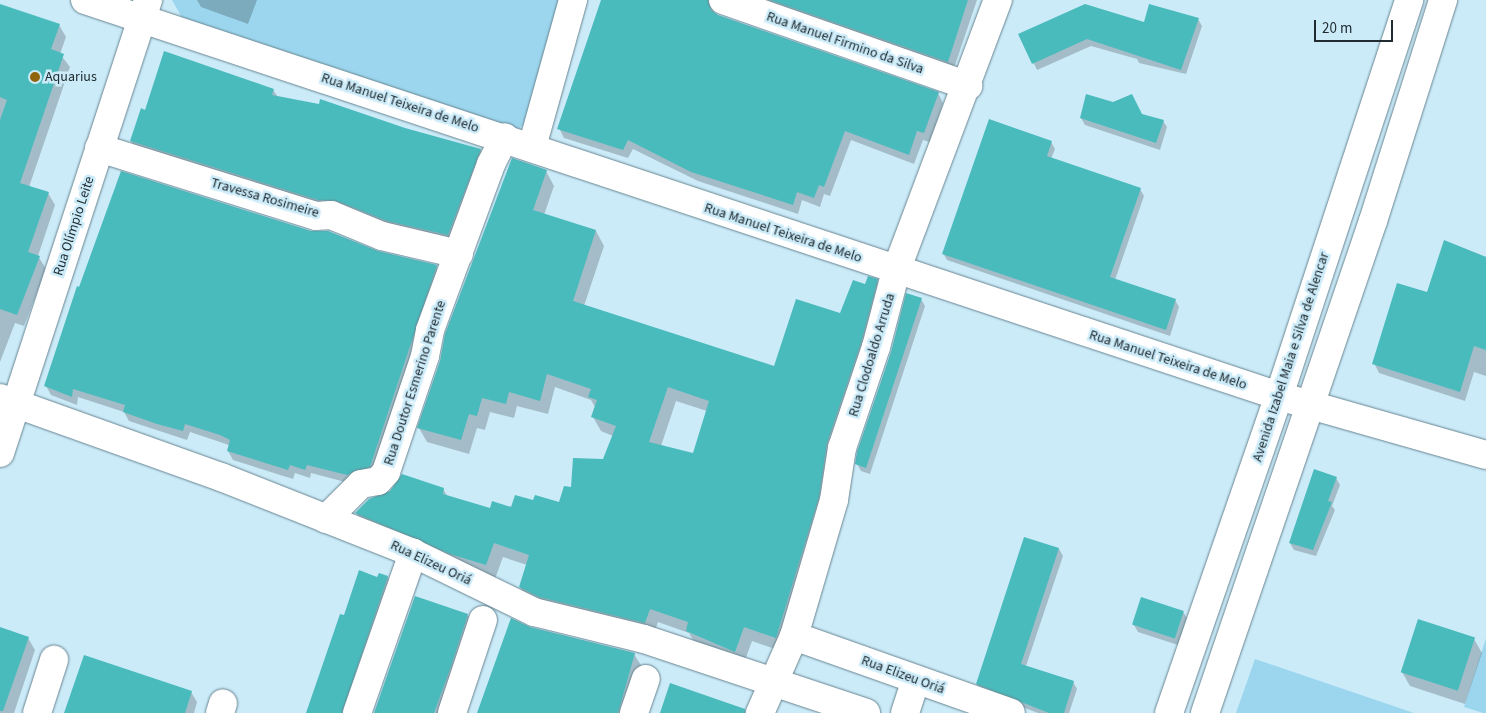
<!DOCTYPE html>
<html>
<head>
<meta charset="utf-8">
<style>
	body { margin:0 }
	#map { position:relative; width:1486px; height:713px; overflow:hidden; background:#ccebf9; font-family:"Source Sans 3",sans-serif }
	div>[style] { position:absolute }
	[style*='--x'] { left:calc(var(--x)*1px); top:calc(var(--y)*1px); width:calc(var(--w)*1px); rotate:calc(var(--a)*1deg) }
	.green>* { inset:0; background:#9cd6ee }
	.shadow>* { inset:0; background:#0003 }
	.building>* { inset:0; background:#4abbbc; transform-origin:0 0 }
	.roads { filter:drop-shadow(0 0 1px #678490) drop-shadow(0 0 1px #678490) }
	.minor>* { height:28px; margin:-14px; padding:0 14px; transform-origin:14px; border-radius:14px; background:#fff }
	.dots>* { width:14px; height:14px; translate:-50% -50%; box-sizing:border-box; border:2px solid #ccebf9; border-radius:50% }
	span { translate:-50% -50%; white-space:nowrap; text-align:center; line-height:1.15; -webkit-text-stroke:5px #ccebf9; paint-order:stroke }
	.street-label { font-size:14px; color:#202c31 }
	.poi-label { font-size:14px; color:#202c31 }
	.left { translate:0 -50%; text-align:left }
	.scale { position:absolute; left:1314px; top:20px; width:79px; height:22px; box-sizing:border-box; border:2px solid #202c31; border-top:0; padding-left:6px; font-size:15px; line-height:18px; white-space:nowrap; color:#202c31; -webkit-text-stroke:4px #ccebf9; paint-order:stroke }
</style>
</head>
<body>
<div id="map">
	<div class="green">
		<i style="clip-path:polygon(172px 0,563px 0,529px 120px,515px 132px,182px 18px)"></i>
		<i style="clip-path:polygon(1486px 638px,1486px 713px,1483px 713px,1464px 707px)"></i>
		<i style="clip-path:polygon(1255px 659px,1414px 713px,1236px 713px)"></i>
	</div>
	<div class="shadow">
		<i style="clip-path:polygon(197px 0,257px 0,248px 24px,201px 7px)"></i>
		<i style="clip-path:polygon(603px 0,716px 0,713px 5px,714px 14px,938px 93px,943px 103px,930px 142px,923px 140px,914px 164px,851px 140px,830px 196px,824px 194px,820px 207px,802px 200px,798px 214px,698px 181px,633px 149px,628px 158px,564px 138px,559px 128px)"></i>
		<i style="clip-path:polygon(750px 0,977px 0,953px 71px)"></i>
		<i style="clip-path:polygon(0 5px,59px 25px,66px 37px,60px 54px,70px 67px,29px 187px,48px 193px,55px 205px,38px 256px,46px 269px,24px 326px,15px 323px,0 362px)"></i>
		<i style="clip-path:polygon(1198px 19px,1202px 26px,1186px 74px,1139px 63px,1137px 59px,1091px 46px,1037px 70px,1020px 34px)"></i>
		<i style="clip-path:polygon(273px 90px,278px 97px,481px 150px,486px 159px,453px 244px,324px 209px,137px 150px,131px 141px,146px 111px)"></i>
		<i style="clip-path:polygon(1142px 115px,1163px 121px,1167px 127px,1160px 150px,1085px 125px,1081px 118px)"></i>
		<i style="clip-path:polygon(1051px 142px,1055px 149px,1051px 159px,1140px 189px,1144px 196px,1115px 280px,1175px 300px,1179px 307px,1170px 336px,947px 260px,943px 253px)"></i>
		<i style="clip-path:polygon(evenodd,546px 171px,554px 186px,544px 215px,596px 231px,604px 246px,584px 306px,774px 368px,841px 315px,866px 285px,877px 280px,885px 295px,784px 652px,752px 641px,743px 666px,696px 645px,689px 633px,658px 622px,653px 637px,529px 602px,520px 587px,527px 565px,503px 557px,495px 579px,365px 528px,357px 514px,443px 489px,448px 497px,491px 510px,534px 502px,560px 503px,604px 460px,613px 436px,601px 431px,593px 417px,596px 409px,591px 400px,555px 387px,548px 414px,517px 406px,514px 418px,490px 412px,485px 430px,477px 428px,469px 454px,427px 442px,419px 428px,546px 171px,676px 401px,707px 411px,694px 454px,661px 446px,676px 401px)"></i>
		<i style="clip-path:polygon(1445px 241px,1486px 257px,1486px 376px,1474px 372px,1465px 401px,1379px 373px,1374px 363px,1427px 294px)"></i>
		<i style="clip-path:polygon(378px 252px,436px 266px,442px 275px,375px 475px,353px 484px,311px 473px,310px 478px,295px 473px,293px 479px,233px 460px,228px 451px,230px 446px,226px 444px,190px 432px,187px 440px,129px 421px,124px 412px,78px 397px,77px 405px,51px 395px,46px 386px)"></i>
		<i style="clip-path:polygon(921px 299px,925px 306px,870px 474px,861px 471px,857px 464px)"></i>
		<i style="clip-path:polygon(1336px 478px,1340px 485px,1332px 506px,1335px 510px,1316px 556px,1294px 550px,1290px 543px)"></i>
		<i style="clip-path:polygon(1025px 538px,1059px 549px,1063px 556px,1026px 666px,1073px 682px,1077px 689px,1069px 713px,1038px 713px,981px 691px,977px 684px)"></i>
		<i style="clip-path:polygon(388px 577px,394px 588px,350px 713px,307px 713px,345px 617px,378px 578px)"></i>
		<i style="clip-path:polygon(1183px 612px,1187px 618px,1178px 645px,1138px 632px,1134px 625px)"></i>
		<i style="clip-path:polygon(468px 615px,474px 626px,444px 713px,375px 713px)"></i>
		<i style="clip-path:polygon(0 629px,28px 638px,35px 650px,14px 713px,0 713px)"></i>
		<i style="clip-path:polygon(1474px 639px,1482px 653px,1465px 704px,1410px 686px,1402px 672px)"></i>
		<i style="clip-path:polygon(634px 654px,642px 667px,629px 713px,479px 713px)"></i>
		<i style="clip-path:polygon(191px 692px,197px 702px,194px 713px,66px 713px)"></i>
	</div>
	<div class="building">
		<i style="clip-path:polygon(601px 0,708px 0,711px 10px,718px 15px,939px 92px,924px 133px,917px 131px,909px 155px,845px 131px,824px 187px,819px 185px,814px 198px,797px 192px,793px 205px,691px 172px,628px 140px,623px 150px,557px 129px)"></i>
		<i style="clip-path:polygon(770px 0,968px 0,948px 62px)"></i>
		<i style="clip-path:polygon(0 4px,60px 24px,51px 49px,64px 54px,20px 183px,49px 192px,28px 252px,40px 256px,17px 315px,0 309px,0 120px,7px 100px,0 97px)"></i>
		<i style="clip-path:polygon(1085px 4px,1144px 22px,1149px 4px,1199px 18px,1181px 70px,1087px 39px,1032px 64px,1018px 34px)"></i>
		<i style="clip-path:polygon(164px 51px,274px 89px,272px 95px,319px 104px,320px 99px,405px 128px,481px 149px,448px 235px,387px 221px,337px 201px,318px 200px,130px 141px,141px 108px,145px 110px)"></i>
		<i style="clip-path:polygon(1086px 94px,1113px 102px,1132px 94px,1142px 114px,1164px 120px,1156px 143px,1080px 118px)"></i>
		<i style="clip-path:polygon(989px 119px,1052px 141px,1047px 156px,1141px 188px,1110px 277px,1176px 299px,1166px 330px,942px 254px)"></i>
		<i style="clip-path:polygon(evenodd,512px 158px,547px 170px,533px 210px,596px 230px,573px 301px,774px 366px,796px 299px,840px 313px,853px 280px,865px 284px,868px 276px,878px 279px,861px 343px,827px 443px,819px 497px,776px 638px,744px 627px,735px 652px,686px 631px,688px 622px,650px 609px,645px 623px,539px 597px,519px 587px,529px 555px,494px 543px,486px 565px,450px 554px,355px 513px,369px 499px,390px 491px,402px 474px,444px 488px,443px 494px,490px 508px,492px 501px,511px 507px,515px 495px,533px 500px,535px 495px,559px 502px,564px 486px,571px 487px,573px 458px,603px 459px,616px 426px,591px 417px,597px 400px,588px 397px,591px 389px,547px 374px,540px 401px,509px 392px,506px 404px,482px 398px,477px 416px,469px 414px,461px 440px,417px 428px,440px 361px,445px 334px,512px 158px,668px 387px,709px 401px,693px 453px,649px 442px,668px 387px)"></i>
		<i style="clip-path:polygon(121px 171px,311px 231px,328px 231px,378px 251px,437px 265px,370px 467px,347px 475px,307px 465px,305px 470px,290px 465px,288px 470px,227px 451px,230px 440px,220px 435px,185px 424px,183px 431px,157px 424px,123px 412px,125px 405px,73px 389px,72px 397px,44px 386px,77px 286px,79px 287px)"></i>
		<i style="clip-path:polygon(1444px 240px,1486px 257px,1486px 350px,1474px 346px,1460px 392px,1372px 364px,1397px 283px,1427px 292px)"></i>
		<i style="clip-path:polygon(906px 293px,922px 298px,866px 468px,855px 464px,857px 452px,891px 352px)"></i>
		<i style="clip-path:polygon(1314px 469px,1337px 477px,1328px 501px,1332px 502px,1313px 550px,1289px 543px)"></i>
		<i style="clip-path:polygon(1024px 537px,1059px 548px,1021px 664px,1074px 681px,1064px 713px,1049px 713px,976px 684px)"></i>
		<i style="clip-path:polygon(359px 570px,377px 577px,379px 573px,388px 576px,342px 713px,306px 713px,340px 614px,344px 615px)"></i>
		<i style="clip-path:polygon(415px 596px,468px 614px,450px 669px,434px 713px,374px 713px)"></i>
		<i style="left:1141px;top:597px;width:45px;height:29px;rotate:18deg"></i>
		<i style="clip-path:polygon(511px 618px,530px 627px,635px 653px,618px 713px,477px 713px)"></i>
		<i style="left:1418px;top:619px;width:60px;height:56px;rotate:18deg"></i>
		<i style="clip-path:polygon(0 627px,29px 637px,3px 711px,0 711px)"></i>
		<i style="clip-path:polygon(84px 655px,192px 691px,185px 713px,64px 713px)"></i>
		<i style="clip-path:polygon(670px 683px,745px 709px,745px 713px,660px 713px)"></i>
	</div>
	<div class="roads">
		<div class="minor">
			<i style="--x:85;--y:0;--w:1258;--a:18.35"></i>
			<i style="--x:1279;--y:396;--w:215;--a:15.9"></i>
			<i style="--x:723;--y:0;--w:260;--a:19.3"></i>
			<i style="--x:532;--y:147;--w:153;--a:-74.4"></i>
			<i style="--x:99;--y:148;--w:227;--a:17.4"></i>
			<i style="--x:316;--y:216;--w:15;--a:-4"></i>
			<i style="--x:331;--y:215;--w:55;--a:22.4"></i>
			<i style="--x:382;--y:236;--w:79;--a:13.2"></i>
			<i style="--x:0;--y:398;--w:235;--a:19.7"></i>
			<i style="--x:221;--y:477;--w:206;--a:21.6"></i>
			<i style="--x:413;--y:553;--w:135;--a:26"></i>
			<i style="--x:534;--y:612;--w:113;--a:13.8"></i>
			<i style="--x:644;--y:639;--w:234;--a:18.4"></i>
			<i style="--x:0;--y:453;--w:477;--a:-71.9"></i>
			<i style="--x:326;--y:519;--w:49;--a:-45"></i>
			<i style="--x:361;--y:484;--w:17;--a:-10"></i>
			<i style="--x:378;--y:481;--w:12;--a:-48"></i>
			<i style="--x:386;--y:472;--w:122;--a:-71.4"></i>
			<i style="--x:425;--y:356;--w:26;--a:-79"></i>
			<i style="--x:430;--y:330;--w:177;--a:-69.8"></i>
			<i style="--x:491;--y:164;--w:30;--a:-63"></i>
			<i style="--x:794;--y:636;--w:230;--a:19.5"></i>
			<i style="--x:37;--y:713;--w:56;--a:-72.2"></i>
			<i style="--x:220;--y:713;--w:10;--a:-73"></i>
			<i style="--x:357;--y:713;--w:170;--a:-70.7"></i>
			<i style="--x:452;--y:713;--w:98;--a:-71.6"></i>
			<i style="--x:634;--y:713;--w:36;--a:-71"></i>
			<i style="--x:760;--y:713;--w:84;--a:-66.2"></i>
			<i style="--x:794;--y:636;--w:142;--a:-73.6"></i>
			<i style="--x:834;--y:500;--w:53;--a:-81.3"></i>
			<i style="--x:842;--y:448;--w:107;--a:-71.4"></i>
			<i style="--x:876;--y:347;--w:79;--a:-75.3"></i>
			<i style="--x:896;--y:271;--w:290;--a:-69.4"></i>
			<i style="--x:905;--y:713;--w:35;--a:-72"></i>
			<i style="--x:1169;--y:713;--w:336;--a:-70.9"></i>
			<i style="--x:1279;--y:396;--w:417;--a:-71.8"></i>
			<i style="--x:1205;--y:713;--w:520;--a:-71.15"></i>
			<i style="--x:1373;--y:221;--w:232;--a:-72.4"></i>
		</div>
	</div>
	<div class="dots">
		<i style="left:35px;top:77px;background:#90650d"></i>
	</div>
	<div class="street-label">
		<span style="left:845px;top:43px;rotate:19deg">Rua Manuel Firmino da Silva</span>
		<span style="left:400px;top:103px;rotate:18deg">Rua Manuel Teixeira de Melo</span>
		<span style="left:265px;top:198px;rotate:16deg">Travessa Rosimeire</span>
		<span style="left:74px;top:226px;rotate:-72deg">Rua Olímpio Leite</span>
		<span style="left:783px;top:233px;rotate:18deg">Rua Manuel Teixeira de Melo</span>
		<span style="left:872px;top:355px;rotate:-73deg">Rua Clodoaldo Arruda</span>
		<span style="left:1291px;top:357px;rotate:-72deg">Avenida Izabel Maia e Silva de Alencar</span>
		<span style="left:1168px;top:360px;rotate:18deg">Rua Manuel Teixeira de Melo</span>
		<span style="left:415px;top:383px;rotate:-72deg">Rua Doutor Esmerino Parente</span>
		<span style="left:431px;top:563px;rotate:25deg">Rua Elizeu Oriá</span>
		<span style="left:903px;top:675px;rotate:20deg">Rua Elizeu Oriá</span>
	</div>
	<div class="poi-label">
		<span class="left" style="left:45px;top:77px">Aquarius</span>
	</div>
	<div class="scale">20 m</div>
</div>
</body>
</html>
